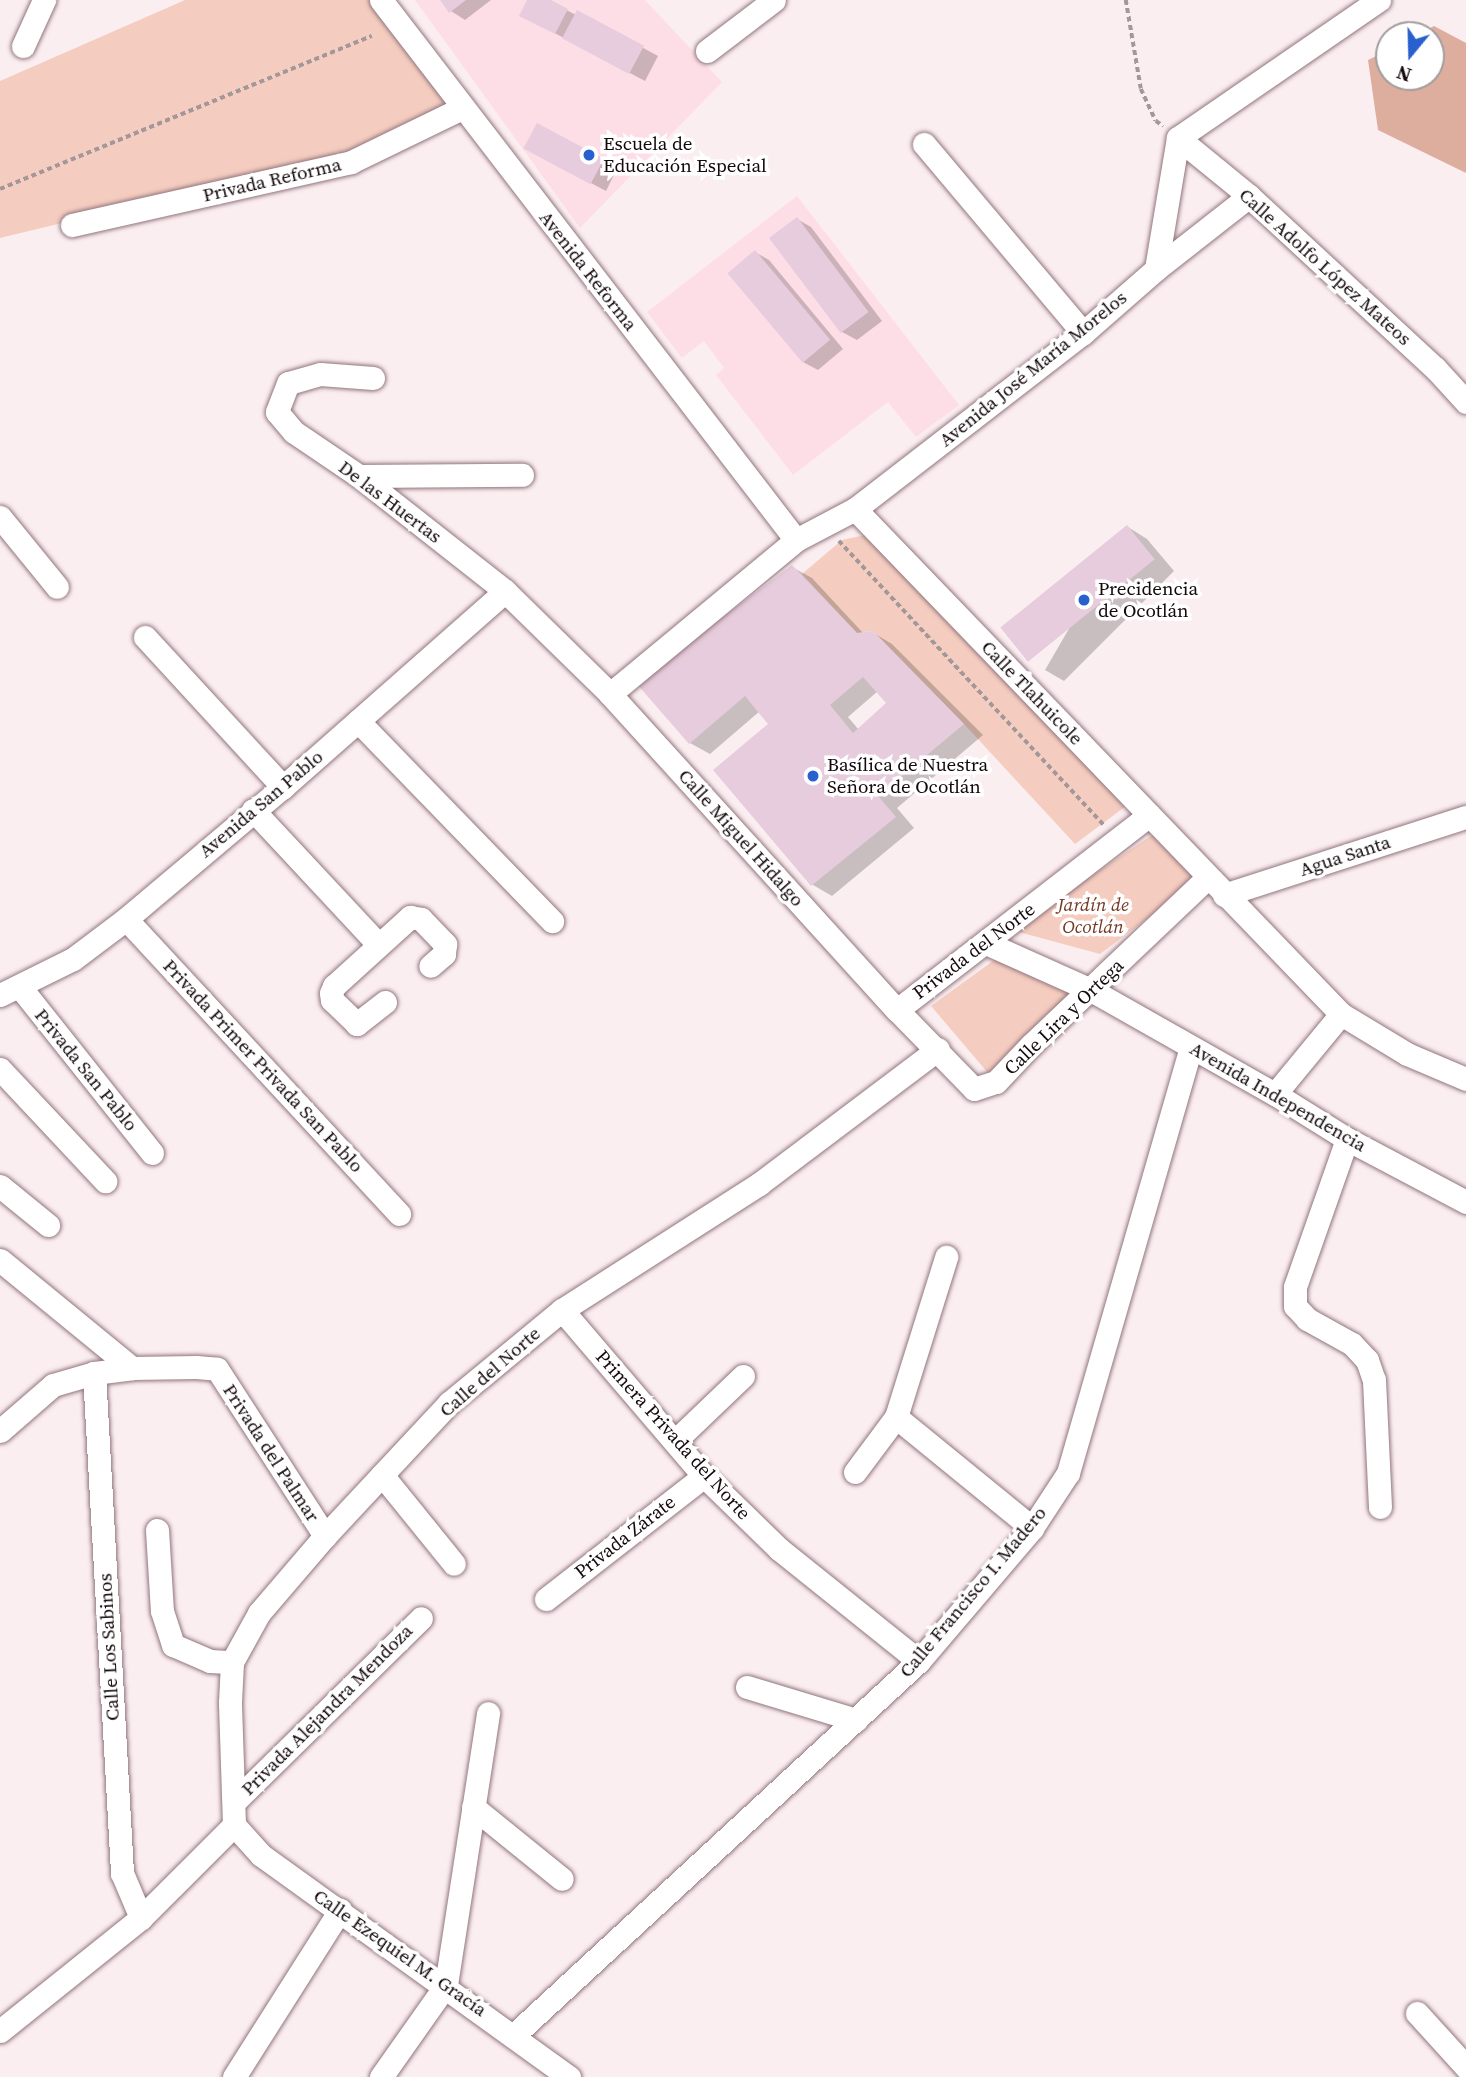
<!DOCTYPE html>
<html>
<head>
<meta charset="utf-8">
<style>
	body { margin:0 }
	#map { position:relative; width:1466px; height:2077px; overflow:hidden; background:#fbeef1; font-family:"Source Serif 4",serif }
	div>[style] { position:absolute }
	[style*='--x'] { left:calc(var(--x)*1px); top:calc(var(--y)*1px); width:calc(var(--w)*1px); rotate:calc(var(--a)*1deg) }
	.built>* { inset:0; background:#fedee6 }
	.green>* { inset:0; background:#f5cdc0 }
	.forest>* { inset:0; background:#ddad9d }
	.shadow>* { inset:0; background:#0003 }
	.building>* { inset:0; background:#e6ccdc; transform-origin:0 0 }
	.path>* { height:3.5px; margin-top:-1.75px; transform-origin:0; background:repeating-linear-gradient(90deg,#a3979a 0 5px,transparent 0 8.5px) }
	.roads { filter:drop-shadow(0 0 2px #91757d) drop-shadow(0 0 2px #91757d) }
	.minor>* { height:23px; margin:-11.5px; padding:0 11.5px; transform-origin:11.5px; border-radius:11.5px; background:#fff }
	.dots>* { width:19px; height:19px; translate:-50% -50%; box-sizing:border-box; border:4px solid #fff; border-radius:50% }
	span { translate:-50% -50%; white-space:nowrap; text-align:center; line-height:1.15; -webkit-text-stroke:7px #fff; paint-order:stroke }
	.poi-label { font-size:19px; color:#13090c }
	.left { translate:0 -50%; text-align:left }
	.street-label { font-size:19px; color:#13090c }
	.park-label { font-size:19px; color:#753824; font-style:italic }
	.north { position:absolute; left:1375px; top:21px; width:70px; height:70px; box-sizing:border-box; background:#fff; border:2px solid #a19d9e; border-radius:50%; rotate:199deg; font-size:19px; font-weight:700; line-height:28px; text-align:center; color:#13090c }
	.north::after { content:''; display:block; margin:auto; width:24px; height:32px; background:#2861ce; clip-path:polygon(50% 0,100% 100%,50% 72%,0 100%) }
</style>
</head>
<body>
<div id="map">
	<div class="built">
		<i style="clip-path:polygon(415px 0,645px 0,722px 82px,580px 228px)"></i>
		<i style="clip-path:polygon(797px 196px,959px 405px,916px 437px,888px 402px,793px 475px,716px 375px,724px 368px,704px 341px,682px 358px,647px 312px)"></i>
	</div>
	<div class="green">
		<i style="clip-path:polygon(185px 0,370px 0,450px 107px,352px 153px,0 238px,0 81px)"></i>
		<i style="clip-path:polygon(870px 534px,1130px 803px,1075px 844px,964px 724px,873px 631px,857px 633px,802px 574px,842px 540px)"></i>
		<i style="clip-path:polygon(1158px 831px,1204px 876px,1100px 954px,1011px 930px)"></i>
		<i style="clip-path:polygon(997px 958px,1076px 994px,988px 1073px,931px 1006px)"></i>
	</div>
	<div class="forest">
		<i style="clip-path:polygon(1434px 26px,1466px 43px,1466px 173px,1378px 130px,1368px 60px,1389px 50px,1389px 77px,1431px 77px,1431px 35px,1418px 35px)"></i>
	</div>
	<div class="shadow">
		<i style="clip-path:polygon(442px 0,491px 0,465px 20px,451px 11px)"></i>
		<i style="clip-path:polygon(529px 0,547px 0,576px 15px,577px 12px,658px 56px,645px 81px,530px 20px)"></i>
		<i style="clip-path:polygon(537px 125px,617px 169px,606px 191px,540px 156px)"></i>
		<i style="clip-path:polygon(797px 219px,811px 227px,882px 321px,857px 340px,842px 332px)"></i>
		<i style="clip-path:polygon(755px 252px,769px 260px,843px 349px,818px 370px,803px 362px)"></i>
		<i style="clip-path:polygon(1128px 527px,1147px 539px,1174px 571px,1064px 681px,1045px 670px)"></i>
		<i style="clip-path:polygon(evenodd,792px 567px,812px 578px,864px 634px,872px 632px,892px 644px,983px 735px,897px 808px,914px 828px,832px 896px,813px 885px,716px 770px,771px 724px,760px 711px,710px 754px,690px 743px,792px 567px,878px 691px,889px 704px,859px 730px,848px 717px,878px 691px)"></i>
	</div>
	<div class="building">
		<i style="clip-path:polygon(440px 0,466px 0,449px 13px)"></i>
		<i style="clip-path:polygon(527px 0,551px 0,568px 9px,555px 34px,519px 16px)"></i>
		<i style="left:577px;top:10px;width:76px;height:32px;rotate:28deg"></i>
		<i style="left:537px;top:123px;width:76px;height:29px;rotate:28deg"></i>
		<i style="left:797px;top:217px;width:119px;height:35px;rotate:53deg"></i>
		<i style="left:755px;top:250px;width:117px;height:36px;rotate:50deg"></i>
		<i style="left:1127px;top:525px;width:44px;height:163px;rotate:51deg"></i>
		<i style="clip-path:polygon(evenodd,792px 565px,857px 633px,873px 631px,964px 724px,878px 796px,896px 817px,811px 886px,713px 770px,768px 724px,745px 696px,689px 744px,636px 683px,792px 565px,863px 677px,886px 703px,853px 733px,830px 705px,863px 677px)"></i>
	</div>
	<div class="path">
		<i style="--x:1126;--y:0;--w:90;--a:80.4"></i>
		<i style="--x:1141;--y:89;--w:35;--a:65"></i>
		<i style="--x:1156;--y:121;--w:9;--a:36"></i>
		<i style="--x:0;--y:189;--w:402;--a:-22.4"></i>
		<i style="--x:839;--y:541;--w:388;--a:47"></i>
	</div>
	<div class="roads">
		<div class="minor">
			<i style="--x:381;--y:0;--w:681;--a:52.46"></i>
			<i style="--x:23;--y:46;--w:51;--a:-65.5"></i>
			<i style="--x:707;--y:51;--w:84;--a:-37.3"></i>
			<i style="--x:1178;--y:138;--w:92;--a:39.2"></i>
			<i style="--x:1249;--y:196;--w:253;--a:42.8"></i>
			<i style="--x:1435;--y:368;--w:46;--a:47.6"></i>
			<i style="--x:924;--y:144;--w:247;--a:49.9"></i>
			<i style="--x:72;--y:225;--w:286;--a:-12.7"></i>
			<i style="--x:351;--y:162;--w:123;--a:-25.9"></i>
			<i style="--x:1156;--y:269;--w:133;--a:-80.5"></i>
			<i style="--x:1178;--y:138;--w:244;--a:-34.5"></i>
			<i style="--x:373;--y:378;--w:53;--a:-175.7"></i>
			<i style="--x:320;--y:374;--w:33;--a:164"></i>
			<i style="--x:288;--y:383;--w:31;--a:111"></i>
			<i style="--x:277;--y:412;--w:26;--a:50"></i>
			<i style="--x:294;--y:432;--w:78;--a:34.1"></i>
			<i style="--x:359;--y:476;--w:186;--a:38.2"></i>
			<i style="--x:505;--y:591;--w:147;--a:44.4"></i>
			<i style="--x:610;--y:694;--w:427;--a:47.8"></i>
			<i style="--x:897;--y:1010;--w:110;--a:45.7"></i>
			<i style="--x:974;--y:1089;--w:23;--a:-18"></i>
			<i style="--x:996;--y:1082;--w:51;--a:-46.6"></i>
			<i style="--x:1031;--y:1045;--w:244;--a:-43.5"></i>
			<i style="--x:359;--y:476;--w:163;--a:-0.4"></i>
			<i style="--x:855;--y:509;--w:701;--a:46.1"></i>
			<i style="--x:1341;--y:1014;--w:77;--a:31.2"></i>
			<i style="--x:1407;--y:1054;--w:64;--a:23"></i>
			<i style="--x:0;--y:517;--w:90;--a:50.8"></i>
			<i style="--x:145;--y:637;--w:204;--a:47.4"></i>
			<i style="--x:610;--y:694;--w:241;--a:-39.6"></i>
			<i style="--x:796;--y:540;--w:67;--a:-27.7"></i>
			<i style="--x:855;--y:509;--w:288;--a:-37.7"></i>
			<i style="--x:1083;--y:333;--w:97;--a:-41.2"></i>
			<i style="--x:1156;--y:269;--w:118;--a:-38.1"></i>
			<i style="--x:358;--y:721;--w:279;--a:45.9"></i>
			<i style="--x:253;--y:810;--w:183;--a:47"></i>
			<i style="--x:1224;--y:895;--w:254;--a:-17.9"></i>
			<i style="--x:126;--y:919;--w:402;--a:47.2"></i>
			<i style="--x:986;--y:943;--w:115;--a:24.1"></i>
			<i style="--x:1091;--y:990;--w:211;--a:29.5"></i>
			<i style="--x:1275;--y:1094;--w:85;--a:32"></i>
			<i style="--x:1347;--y:1139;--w:135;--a:27.9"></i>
			<i style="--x:20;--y:987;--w:212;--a:51.5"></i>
			<i style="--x:0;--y:995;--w:81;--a:-26.3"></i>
			<i style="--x:73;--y:959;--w:66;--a:-37"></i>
			<i style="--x:126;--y:919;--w:205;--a:-40.1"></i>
			<i style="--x:283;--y:787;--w:296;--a:-41.4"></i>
			<i style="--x:385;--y:1002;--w:36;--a:142"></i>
			<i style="--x:357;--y:1024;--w:35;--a:-136"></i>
			<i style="--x:332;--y:1000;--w:7;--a:-98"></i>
			<i style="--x:331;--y:993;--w:8;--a:-67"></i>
			<i style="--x:334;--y:986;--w:103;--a:-42.2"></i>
			<i style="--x:410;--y:917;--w:11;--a:10"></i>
			<i style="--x:421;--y:919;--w:35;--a:46"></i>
			<i style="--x:445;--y:944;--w:10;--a:96"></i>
			<i style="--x:444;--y:954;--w:18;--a:139"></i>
			<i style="--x:897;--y:1010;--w:319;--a:-37.7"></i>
			<i style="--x:0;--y:1069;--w:154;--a:46.8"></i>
			<i style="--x:1275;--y:1094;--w:104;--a:-50.5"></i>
			<i style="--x:1347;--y:1139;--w:157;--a:109.4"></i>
			<i style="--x:1295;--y:1287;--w:19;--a:90"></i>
			<i style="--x:1295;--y:1306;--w:18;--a:47"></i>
			<i style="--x:1307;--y:1319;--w:51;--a:29.1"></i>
			<i style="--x:1352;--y:1344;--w:22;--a:47"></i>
			<i style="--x:1367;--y:1360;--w:21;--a:71"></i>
			<i style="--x:1374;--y:1380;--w:127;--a:87.3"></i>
			<i style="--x:0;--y:1186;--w:62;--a:39.1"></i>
			<i style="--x:0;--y:1260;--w:171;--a:39.3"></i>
			<i style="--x:562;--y:1310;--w:218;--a:49.5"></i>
			<i style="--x:704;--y:1476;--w:105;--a:44.2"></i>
			<i style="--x:779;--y:1549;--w:179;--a:38.7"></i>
			<i style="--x:94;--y:1373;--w:501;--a:86.79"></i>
			<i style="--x:122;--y:1873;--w:49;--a:67.1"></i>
			<i style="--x:896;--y:1417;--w:176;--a:39.2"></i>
			<i style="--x:0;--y:1431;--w:70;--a:-41"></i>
			<i style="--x:53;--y:1385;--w:43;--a:-16.3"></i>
			<i style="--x:94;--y:1373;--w:38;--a:-7"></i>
			<i style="--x:132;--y:1368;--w:64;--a:-0.9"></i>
			<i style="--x:196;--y:1367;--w:21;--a:5"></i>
			<i style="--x:217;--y:1369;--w:199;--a:57.1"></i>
			<i style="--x:675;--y:1441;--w:94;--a:-43.7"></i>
			<i style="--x:855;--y:1472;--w:69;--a:-53.3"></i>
			<i style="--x:896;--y:1417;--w:168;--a:-72.6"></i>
			<i style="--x:382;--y:1475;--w:114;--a:51"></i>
			<i style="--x:157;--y:1530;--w:81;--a:86.5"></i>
			<i style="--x:162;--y:1611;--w:36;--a:72"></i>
			<i style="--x:173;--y:1645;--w:40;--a:23.4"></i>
			<i style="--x:210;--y:1661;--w:22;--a:3"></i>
			<i style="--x:546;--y:1599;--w:200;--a:-37.9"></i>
			<i style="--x:747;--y:1687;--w:114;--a:16.8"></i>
			<i style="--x:234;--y:1802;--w:262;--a:-44.5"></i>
			<i style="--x:473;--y:1807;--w:114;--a:39"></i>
			<i style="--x:234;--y:1825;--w:123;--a:-91.9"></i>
			<i style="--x:230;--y:1702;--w:40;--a:-87.1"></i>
			<i style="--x:232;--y:1662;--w:56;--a:-61.1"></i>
			<i style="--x:259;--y:1613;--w:101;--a:-49.4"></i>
			<i style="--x:325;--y:1536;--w:182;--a:-47"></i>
			<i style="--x:449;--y:1403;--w:146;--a:-39.5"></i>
			<i style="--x:562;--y:1310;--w:234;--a:-32.6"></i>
			<i style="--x:759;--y:1184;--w:224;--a:-37"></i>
			<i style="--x:234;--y:1825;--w:40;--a:48"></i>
			<i style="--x:261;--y:1855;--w:380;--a:35.8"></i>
			<i style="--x:1417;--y:2013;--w:73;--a:47.8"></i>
			<i style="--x:0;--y:2031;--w:181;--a:-38.7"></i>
			<i style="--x:141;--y:1918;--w:132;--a:-45"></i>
			<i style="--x:514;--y:2035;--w:551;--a:-42.72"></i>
			<i style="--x:919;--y:1661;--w:175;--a:-49.6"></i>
			<i style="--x:1032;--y:1528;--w:66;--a:-56.8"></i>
			<i style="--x:1068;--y:1473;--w:443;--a:-73.9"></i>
			<i style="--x:234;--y:2077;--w:198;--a:-57.6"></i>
			<i style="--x:381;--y:2077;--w:113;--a:-54.8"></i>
			<i style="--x:446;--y:1985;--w:275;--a:-81.2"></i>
		</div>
	</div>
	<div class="dots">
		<i style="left:589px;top:155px;background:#2861ce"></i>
		<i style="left:1084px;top:600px;background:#2861ce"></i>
		<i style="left:813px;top:776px;background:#2861ce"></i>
	</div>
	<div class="poi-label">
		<span class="left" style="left:603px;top:155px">Escuela de<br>Educación Especial</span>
		<span class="left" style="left:1098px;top:600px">Precidencia<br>de Ocotlán</span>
		<span class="left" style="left:827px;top:776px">Basílica de Nuestra<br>Señora de Ocotlán</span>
	</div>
	<div class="street-label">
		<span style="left:272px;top:180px;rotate:-13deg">Privada Reforma</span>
		<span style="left:1325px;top:267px;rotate:42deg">Calle Adolfo López Mateos</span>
		<span style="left:588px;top:271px;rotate:52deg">Avenida Reforma</span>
		<span style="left:1033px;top:369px;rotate:-39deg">Avenida José María Morelos</span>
		<span style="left:390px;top:502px;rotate:37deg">De las Huertas</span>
		<span style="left:1032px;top:693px;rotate:46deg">Calle Tlahuicole</span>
		<span style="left:261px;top:804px;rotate:-40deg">Avenida San Pablo</span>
		<span style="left:741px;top:838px;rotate:48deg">Calle Miguel Hidalgo</span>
		<span style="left:1345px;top:856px;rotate:-18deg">Agua Santa</span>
		<span style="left:974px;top:951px;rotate:-37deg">Privada del Norte</span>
		<span style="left:1064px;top:1017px;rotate:-44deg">Calle Lira y Ortega</span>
		<span style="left:263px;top:1066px;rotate:47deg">Privada Primer Privada San Pablo</span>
		<span style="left:86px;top:1070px;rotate:51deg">Privada San Pablo</span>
		<span style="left:1278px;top:1097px;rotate:30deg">Avenida Independencia</span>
		<span style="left:490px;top:1372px;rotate:-41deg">Calle del Norte</span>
		<span style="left:673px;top:1435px;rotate:48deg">Primera Privada del Norte</span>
		<span style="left:271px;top:1453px;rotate:57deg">Privada del Palmar</span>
		<span style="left:625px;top:1537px;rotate:-38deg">Privada Zárate</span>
		<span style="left:973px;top:1592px;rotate:-50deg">Calle Francisco I. Madero</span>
		<span style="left:109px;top:1647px;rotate:-93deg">Calle Los Sabinos</span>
		<span style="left:327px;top:1710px;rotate:-45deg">Privada Alejandra Mendoza</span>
		<span style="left:400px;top:1953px;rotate:35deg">Calle Ezequiel M. Gracía</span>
	</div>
	<div class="park-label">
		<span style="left:1093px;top:916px">Jardín de<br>Ocotlán</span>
	</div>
	<div class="north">N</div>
</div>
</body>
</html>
